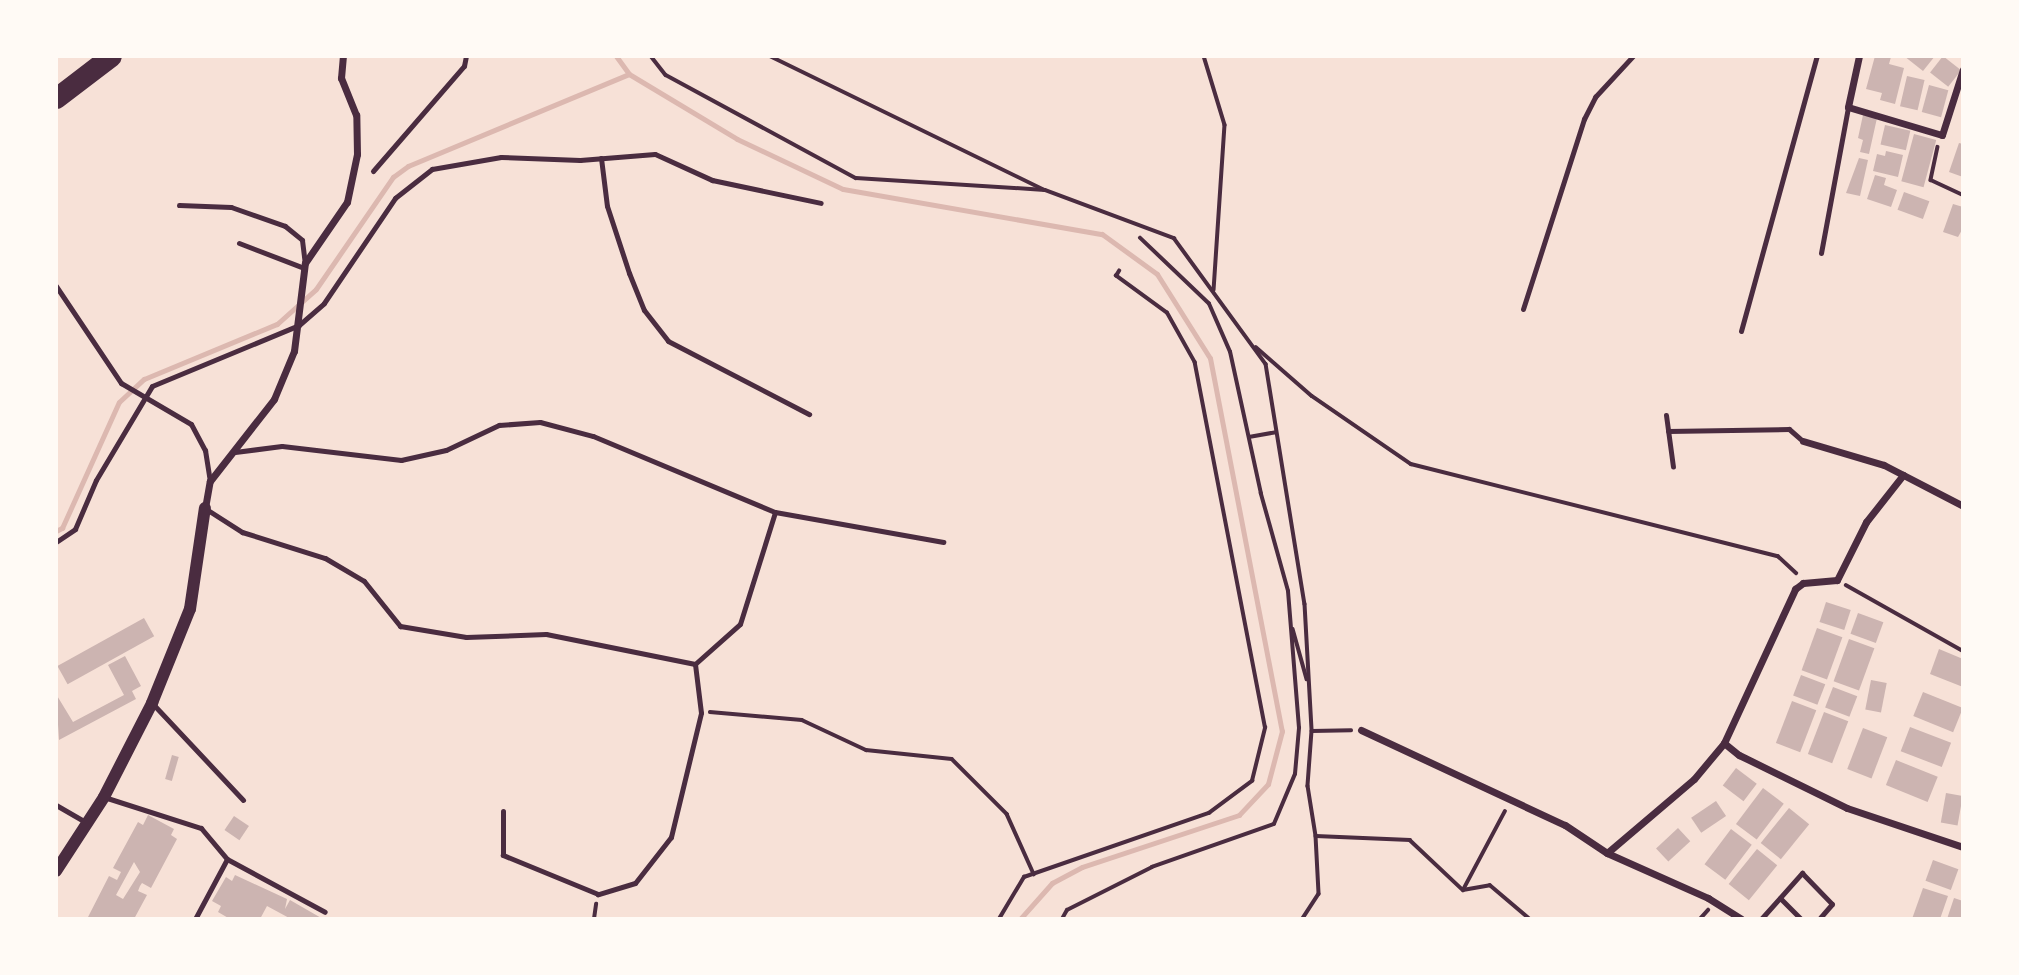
<!DOCTYPE html>
<html>
<head>
<meta charset="utf-8">
<style>
	body { margin:0 }
	#map { position:relative; width:2019px; height:975px; overflow:hidden; background:#f7e1d7; font-family:"Alegreya Sans",sans-serif }
	div>[style] { position:absolute }
	[style*='--x'] { left:calc(var(--x)*1px); top:calc(var(--y)*1px); width:calc(var(--w)*1px); rotate:calc(var(--a)*1deg) }
	.stream>* { height:5px; margin:-2.5px; padding:0 2.5px; transform-origin:2.5px; border-radius:2.5px; background:#dcb8b0 }
	.building>* { inset:0; background:#ccb4b1; transform-origin:0 0 }
	.path>* { height:3.5px; margin:-1.75px; padding:0 1.75px; transform-origin:1.75px; border-radius:1.75px; background:#4a2c40 }
	.service>* { height:5px; margin:-2.5px; padding:0 2.5px; transform-origin:2.5px; border-radius:2.5px; background:#4a2c40 }
	.minor>* { height:7px; margin:-3.5px; padding:0 3.5px; transform-origin:3.5px; border-radius:3.5px; background:#4a2c40 }
	.tertiary>* { height:12px; margin:-6px; padding:0 6px; transform-origin:6px; border-radius:6px; background:#4a2c40 }
	.motorway>* { height:21px; margin:-10.5px; padding:0 10.5px; transform-origin:10.5px; border-radius:10.5px; background:#4a2c40 }
	span { translate:-50% -50%; white-space:nowrap; text-align:center; line-height:1.15; -webkit-text-stroke:5px #fffaf5; paint-order:stroke }
	.frame { position:absolute; inset:0; border:58px solid #fffaf5; pointer-events:none }
</style>
</head>
<body>
<div id="map">
	<div class="stream">
		<i style="--x:616;--y:56;--w:22;--a:54"></i>
		<i style="--x:629;--y:74;--w:126;--a:31"></i>
		<i style="--x:737;--y:139;--w:117;--a:25.3"></i>
		<i style="--x:843;--y:189;--w:263;--a:9.9"></i>
		<i style="--x:1102;--y:234;--w:68;--a:36"></i>
		<i style="--x:1157;--y:274;--w:99;--a:57.8"></i>
		<i style="--x:1210;--y:358;--w:380;--a:79.1"></i>
		<i style="--x:1282;--y:731;--w:55;--a:104.8"></i>
		<i style="--x:1268;--y:784;--w:42;--a:133.1"></i>
		<i style="--x:1239;--y:815;--w:165;--a:161.7"></i>
		<i style="--x:1082;--y:867;--w:34;--a:152"></i>
		<i style="--x:1052;--y:883;--w:48;--a:131.6"></i>
		<i style="--x:56;--y:531;--w:7;--a:-27"></i>
		<i style="--x:62;--y:528;--w:138;--a:-65.7"></i>
		<i style="--x:119;--y:402;--w:34;--a:-43"></i>
		<i style="--x:144;--y:379;--w:144;--a:-22.5"></i>
		<i style="--x:277;--y:324;--w:52;--a:-41.9"></i>
		<i style="--x:316;--y:289;--w:136;--a:-55.5"></i>
		<i style="--x:393;--y:177;--w:19;--a:-36"></i>
		<i style="--x:408;--y:166;--w:239;--a:-22.6"></i>
	</div>
	<div class="building">
		<i style="clip-path:polygon(1875px 56px,1891px 57px,1889px 64px,1904px 68px,1895px 104px,1880px 100px,1882px 93px,1866px 89px)"></i>
		<i style="clip-path:polygon(1904px 56px,1935px 56px,1923px 71px)"></i>
		<i style="left:1943px;top:56px;width:23px;height:21px;rotate:38deg"></i>
		<i style="left:1907px;top:76px;width:18px;height:31px;rotate:13deg"></i>
		<i style="left:1929px;top:85px;width:20px;height:28px;rotate:15deg"></i>
		<i style="clip-path:polygon(1863px 115px,1877px 118px,1869px 154px,1860px 152px,1863px 140px,1858px 138px)"></i>
		<i style="left:1885px;top:125px;width:26px;height:20px;rotate:13deg"></i>
		<i style="left:1914px;top:134px;width:23px;height:49px;rotate:15deg"></i>
		<i style="clip-path:polygon(1959px 143px,1963px 144px,1963px 177px,1949px 172px)"></i>
		<i style="clip-path:polygon(1886px 151px,1903px 155px,1898px 177px,1873px 171px,1877px 154px,1885px 156px)"></i>
		<i style="clip-path:polygon(1859px 158px,1868px 160px,1860px 196px,1846px 193px)"></i>
		<i style="clip-path:polygon(1875px 175px,1886px 178px,1884px 185px,1897px 190px,1891px 207px,1867px 199px)"></i>
		<i style="left:1904px;top:192px;width:27px;height:19px;rotate:20deg"></i>
		<i style="clip-path:polygon(1953px 204px,1963px 207px,1963px 228px,1958px 237px,1943px 232px)"></i>
		<i style="left:1826px;top:602px;width:26px;height:21px;rotate:18deg"></i>
		<i style="left:1858px;top:613px;width:27px;height:22px;rotate:20deg"></i>
		<i style="left:144px;top:618px;width:21px;height:99px;rotate:61deg"></i>
		<i style="left:1817px;top:628px;width:27px;height:45px;rotate:20deg"></i>
		<i style="left:1849px;top:639px;width:27px;height:45px;rotate:20deg"></i>
		<i style="clip-path:polygon(1939px 649px,1963px 659px,1963px 687px,1930px 674px)"></i>
		<i style="clip-path:polygon(125px 656px,141px 686px,132px 691px,136px 699px,59px 740px,56px 694px,73px 722px,124px 695px,108px 665px)"></i>
		<i style="left:1801px;top:675px;width:26px;height:22px;rotate:21deg"></i>
		<i style="left:1871px;top:680px;width:16px;height:30px;rotate:11deg"></i>
		<i style="left:1833px;top:687px;width:26px;height:22px;rotate:21deg"></i>
		<i style="left:1923px;top:692px;width:43px;height:26px;rotate:22deg"></i>
		<i style="left:1792px;top:701px;width:26px;height:45px;rotate:21deg"></i>
		<i style="left:1824px;top:712px;width:26px;height:45px;rotate:21deg"></i>
		<i style="left:1910px;top:727px;width:44px;height:26px;rotate:21deg"></i>
		<i style="left:1863px;top:728px;width:26px;height:44px;rotate:21deg"></i>
		<i style="left:172px;top:755px;width:7px;height:25px;rotate:16deg"></i>
		<i style="left:1896px;top:760px;width:45px;height:27px;rotate:22deg"></i>
		<i style="left:1736px;top:768px;width:26px;height:22px;rotate:37deg"></i>
		<i style="left:1763px;top:788px;width:26px;height:45px;rotate:37deg"></i>
		<i style="left:1946px;top:793px;width:17px;height:30px;rotate:10deg"></i>
		<i style="left:1716px;top:801px;width:18px;height:30px;rotate:56deg"></i>
		<i style="left:1789px;top:808px;width:26px;height:45px;rotate:39deg"></i>
		<i style="clip-path:polygon(evenodd,148px 815px,174px 829px,171px 835px,177px 839px,151px 888px,142px 883px,140px 886px,138px 891px,147px 895px,134px 919px,87px 919px,109px 876px,117px 880px,121px 872px,113px 868px,138px 822px,143px 825px,148px 815px,134px 862px,140px 872px,123px 899px,116px 895px,134px 862px)"></i>
		<i style="left:234px;top:816px;width:18px;height:17px;rotate:34deg"></i>
		<i style="left:1678px;top:828px;width:18px;height:30px;rotate:47deg"></i>
		<i style="left:1731px;top:829px;width:26px;height:44px;rotate:37deg"></i>
		<i style="left:1757px;top:849px;width:26px;height:45px;rotate:39deg"></i>
		<i style="left:1933px;top:860px;width:27px;height:22px;rotate:20deg"></i>
		<i style="clip-path:polygon(235px 875px,287px 899px,285px 909px,290px 900px,323px 919px,291px 919px,267px 906px,260px 919px,230px 919px,218px 912px,221px 906px,212px 901px,226px 877px,232px 881px)"></i>
		<i style="clip-path:polygon(1923px 888px,1948px 896px,1940px 919px,1912px 919px)"></i>
		<i style="clip-path:polygon(1954px 898px,1963px 901px,1963px 919px,1947px 919px)"></i>
	</div>
	<div class="path">
		<i style="--x:651;--y:56;--w:24;--a:52"></i>
		<i style="--x:666;--y:75;--w:216;--a:28.5"></i>
		<i style="--x:856;--y:178;--w:189;--a:3.6"></i>
		<i style="--x:1045;--y:190;--w:138;--a:20.4"></i>
		<i style="--x:1174;--y:238;--w:156;--a:53.9"></i>
		<i style="--x:1266;--y:364;--w:243;--a:80.8"></i>
		<i style="--x:1305;--y:604;--w:127;--a:86.8"></i>
		<i style="--x:1312;--y:731;--w:55;--a:94.2"></i>
		<i style="--x:1308;--y:786;--w:51;--a:80.9"></i>
		<i style="--x:1316;--y:836;--w:58;--a:87"></i>
		<i style="--x:1319;--y:894;--w:30;--a:123"></i>
		<i style="--x:770;--y:56;--w:304;--a:26"></i>
		<i style="--x:1204;--y:56;--w:72;--a:73.1"></i>
		<i style="--x:1225;--y:125;--w:165;--a:93.8"></i>
		<i style="--x:1938;--y:147;--w:34;--a:102"></i>
		<i style="--x:1931;--y:180;--w:35;--a:25"></i>
		<i style="--x:1256;--y:347;--w:74;--a:41.2"></i>
		<i style="--x:1312;--y:396;--w:120;--a:34.5"></i>
		<i style="--x:1411;--y:464;--w:378;--a:14.1"></i>
		<i style="--x:1778;--y:556;--w:25;--a:43"></i>
		<i style="--x:1249;--y:437;--w:27;--a:-10"></i>
		<i style="--x:1846;--y:585;--w:134;--a:29.4"></i>
		<i style="--x:1293;--y:629;--w:52;--a:74.4"></i>
		<i style="--x:710;--y:712;--w:92;--a:5"></i>
		<i style="--x:802;--y:720;--w:71;--a:25.1"></i>
		<i style="--x:866;--y:750;--w:86;--a:6"></i>
		<i style="--x:952;--y:759;--w:78;--a:45"></i>
		<i style="--x:1007;--y:814;--w:66;--a:65.8"></i>
		<i style="--x:1312;--y:731;--w:39;--a:-1"></i>
		<i style="--x:1316;--y:836;--w:94;--a:2.4"></i>
		<i style="--x:1410;--y:840;--w:73;--a:43.3"></i>
		<i style="--x:1463;--y:890;--w:27;--a:-10"></i>
		<i style="--x:1490;--y:885;--w:52;--a:40.4"></i>
		<i style="--x:1463;--y:890;--w:89;--a:-62"></i>
		<i style="--x:594;--y:919;--w:15;--a:-82"></i>
		<i style="--x:999;--y:919;--w:49;--a:-59.2"></i>
		<i style="--x:1024;--y:877;--w:196;--a:-19.1"></i>
		<i style="--x:1209;--y:813;--w:54;--a:-36.7"></i>
		<i style="--x:1252;--y:781;--w:55;--a:-76.2"></i>
		<i style="--x:1265;--y:728;--w:372;--a:-100.9"></i>
		<i style="--x:1195;--y:363;--w:57;--a:-119.2"></i>
		<i style="--x:1167;--y:313;--w:63;--a:-144"></i>
		<i style="--x:1116;--y:276;--w:6;--a:-59"></i>
		<i style="--x:1062;--y:919;--w:10;--a:-61"></i>
		<i style="--x:1067;--y:910;--w:95;--a:-26.8"></i>
		<i style="--x:1152;--y:867;--w:129;--a:-19.4"></i>
		<i style="--x:1274;--y:824;--w:54;--a:-67.2"></i>
		<i style="--x:1295;--y:774;--w:46;--a:-85"></i>
		<i style="--x:1299;--y:728;--w:137;--a:-94.6"></i>
		<i style="--x:1288;--y:591;--w:101;--a:-105.6"></i>
		<i style="--x:1261;--y:494;--w:145;--a:-102.3"></i>
		<i style="--x:1230;--y:352;--w:52;--a:-113.6"></i>
		<i style="--x:1209;--y:304;--w:95;--a:-136.3"></i>
		<i style="--x:1700;--y:919;--w:12;--a:-48"></i>
	</div>
	<div class="service">
		<i style="--x:601;--y:158;--w:48;--a:82.9"></i>
		<i style="--x:607;--y:206;--w:71;--a:71.8"></i>
		<i style="--x:629;--y:273;--w:40;--a:68"></i>
		<i style="--x:644;--y:310;--w:39;--a:52"></i>
		<i style="--x:668;--y:341;--w:159;--a:27.4"></i>
		<i style="--x:373;--y:171;--w:139;--a:-49.1"></i>
		<i style="--x:464;--y:66;--w:10;--a:-79"></i>
		<i style="--x:179;--y:205;--w:52;--a:2.2"></i>
		<i style="--x:231;--y:207;--w:57;--a:19.4"></i>
		<i style="--x:285;--y:226;--w:22;--a:39"></i>
		<i style="--x:302;--y:240;--w:23;--a:83"></i>
		<i style="--x:239;--y:243;--w:70;--a:21"></i>
		<i style="--x:1821;--y:253;--w:148;--a:-79.5"></i>
		<i style="--x:56;--y:286;--w:117;--a:56.2"></i>
		<i style="--x:121;--y:383;--w:81;--a:30.4"></i>
		<i style="--x:191;--y:424;--w:30;--a:62"></i>
		<i style="--x:205;--y:450;--w:31;--a:81"></i>
		<i style="--x:1523;--y:309;--w:200;--a:-72.2"></i>
		<i style="--x:1584;--y:119;--w:25;--a:-63"></i>
		<i style="--x:1595;--y:97;--w:56;--a:-47.2"></i>
		<i style="--x:1741;--y:331;--w:285;--a:-74.6"></i>
		<i style="--x:1666;--y:415;--w:52;--a:82.3"></i>
		<i style="--x:1668;--y:431;--w:121;--a:-0.9"></i>
		<i style="--x:1789;--y:429;--w:18;--a:41"></i>
		<i style="--x:235;--y:452;--w:47;--a:-7.3"></i>
		<i style="--x:282;--y:446;--w:120;--a:6.7"></i>
		<i style="--x:401;--y:460;--w:46;--a:-12.5"></i>
		<i style="--x:446;--y:450;--w:59;--a:-25.3"></i>
		<i style="--x:499;--y:425;--w:41;--a:-4.2"></i>
		<i style="--x:540;--y:422;--w:55;--a:14.8"></i>
		<i style="--x:593;--y:436;--w:197;--a:22.7"></i>
		<i style="--x:775;--y:512;--w:171;--a:10.1"></i>
		<i style="--x:206;--y:509;--w:43;--a:32.6"></i>
		<i style="--x:242;--y:532;--w:87;--a:17.4"></i>
		<i style="--x:325;--y:558;--w:45;--a:30.5"></i>
		<i style="--x:364;--y:581;--w:58;--a:51.3"></i>
		<i style="--x:400;--y:626;--w:67;--a:9.5"></i>
		<i style="--x:466;--y:637;--w:80;--a:-2.1"></i>
		<i style="--x:546;--y:634;--w:152;--a:11.4"></i>
		<i style="--x:695;--y:664;--w:49;--a:83"></i>
		<i style="--x:701;--y:713;--w:128;--a:103.6"></i>
		<i style="--x:671;--y:837;--w:58;--a:128"></i>
		<i style="--x:635;--y:883;--w:39;--a:163"></i>
		<i style="--x:598;--y:894;--w:103;--a:-157.7"></i>
		<i style="--x:503;--y:855;--w:44;--a:-90"></i>
		<i style="--x:56;--y:542;--w:23;--a:-34"></i>
		<i style="--x:75;--y:529;--w:53;--a:-66.8"></i>
		<i style="--x:96;--y:480;--w:109;--a:-59.2"></i>
		<i style="--x:152;--y:386;--w:159;--a:-22.5"></i>
		<i style="--x:299;--y:325;--w:33;--a:-41"></i>
		<i style="--x:324;--y:303;--w:127;--a:-55.9"></i>
		<i style="--x:395;--y:198;--w:47;--a:-38.1"></i>
		<i style="--x:432;--y:169;--w:70;--a:-9.9"></i>
		<i style="--x:501;--y:157;--w:79;--a:2.2"></i>
		<i style="--x:580;--y:160;--w:75;--a:-4.6"></i>
		<i style="--x:655;--y:154;--w:63;--a:24.5"></i>
		<i style="--x:712;--y:180;--w:111;--a:11.9"></i>
		<i style="--x:695;--y:664;--w:60;--a:-41.6"></i>
		<i style="--x:740;--y:624;--w:117;--a:-72.6"></i>
		<i style="--x:152;--y:703;--w:133;--a:46.8"></i>
		<i style="--x:104;--y:797;--w:102;--a:17.7"></i>
		<i style="--x:201;--y:828;--w:40;--a:50"></i>
		<i style="--x:56;--y:805;--w:34;--a:30"></i>
		<i style="--x:1780;--y:898;--w:30;--a:45"></i>
		<i style="--x:195;--y:919;--w:68;--a:-61.9"></i>
		<i style="--x:227;--y:859;--w:111;--a:28.4"></i>
		<i style="--x:1761;--y:919;--w:62;--a:-48.3"></i>
		<i style="--x:1802;--y:873;--w:43;--a:45.9"></i>
		<i style="--x:1832;--y:904;--w:20;--a:131"></i>
	</div>
	<div class="minor">
		<i style="--x:1859;--y:56;--w:52;--a:102.2"></i>
		<i style="--x:1848;--y:107;--w:98;--a:16.6"></i>
		<i style="--x:1942;--y:135;--w:69;--a:-72.3"></i>
		<i style="--x:1803;--y:441;--w:84;--a:16.5"></i>
		<i style="--x:1884;--y:465;--w:89;--a:27.4"></i>
		<i style="--x:205;--y:508;--w:27;--a:-80"></i>
		<i style="--x:210;--y:481;--w:104;--a:-52"></i>
		<i style="--x:274;--y:399;--w:52;--a:-67.4"></i>
		<i style="--x:294;--y:351;--w:89;--a:-82.9"></i>
		<i style="--x:305;--y:263;--w:74;--a:-55.5"></i>
		<i style="--x:347;--y:202;--w:49;--a:-78.2"></i>
		<i style="--x:357;--y:154;--w:39;--a:-91"></i>
		<i style="--x:356;--y:115;--w:40;--a:-112"></i>
		<i style="--x:341;--y:78;--w:22;--a:-85"></i>
		<i style="--x:1361;--y:730;--w:225;--a:25"></i>
		<i style="--x:1565;--y:825;--w:50;--a:33.7"></i>
		<i style="--x:1607;--y:853;--w:111;--a:24"></i>
		<i style="--x:1708;--y:898;--w:39;--a:32"></i>
		<i style="--x:1724;--y:743;--w:19;--a:39"></i>
		<i style="--x:1739;--y:755;--w:120;--a:26.1"></i>
		<i style="--x:1847;--y:808;--w:122;--a:18.6"></i>
		<i style="--x:1607;--y:853;--w:114;--a:-40.4"></i>
		<i style="--x:1694;--y:779;--w:47;--a:-50.2"></i>
		<i style="--x:1724;--y:743;--w:170;--a:-65.2"></i>
		<i style="--x:1795;--y:589;--w:10;--a:-37"></i>
		<i style="--x:1803;--y:583;--w:34;--a:-5"></i>
		<i style="--x:1837;--y:580;--w:65;--a:-63.4"></i>
		<i style="--x:1866;--y:522;--w:60;--a:-51.8"></i>
	</div>
	<div class="tertiary">
		<i style="--x:56;--y:871;--w:88;--a:-57"></i>
		<i style="--x:104;--y:797;--w:106;--a:-62.9"></i>
		<i style="--x:152;--y:703;--w:101;--a:-68"></i>
		<i style="--x:190;--y:609;--w:102;--a:-81.6"></i>
	</div>
	<div class="motorway">
		<i style="--x:56;--y:98;--w:69;--a:-37.4"></i>
	</div>
	<div class="frame"></div>
</div>
</body>
</html>
